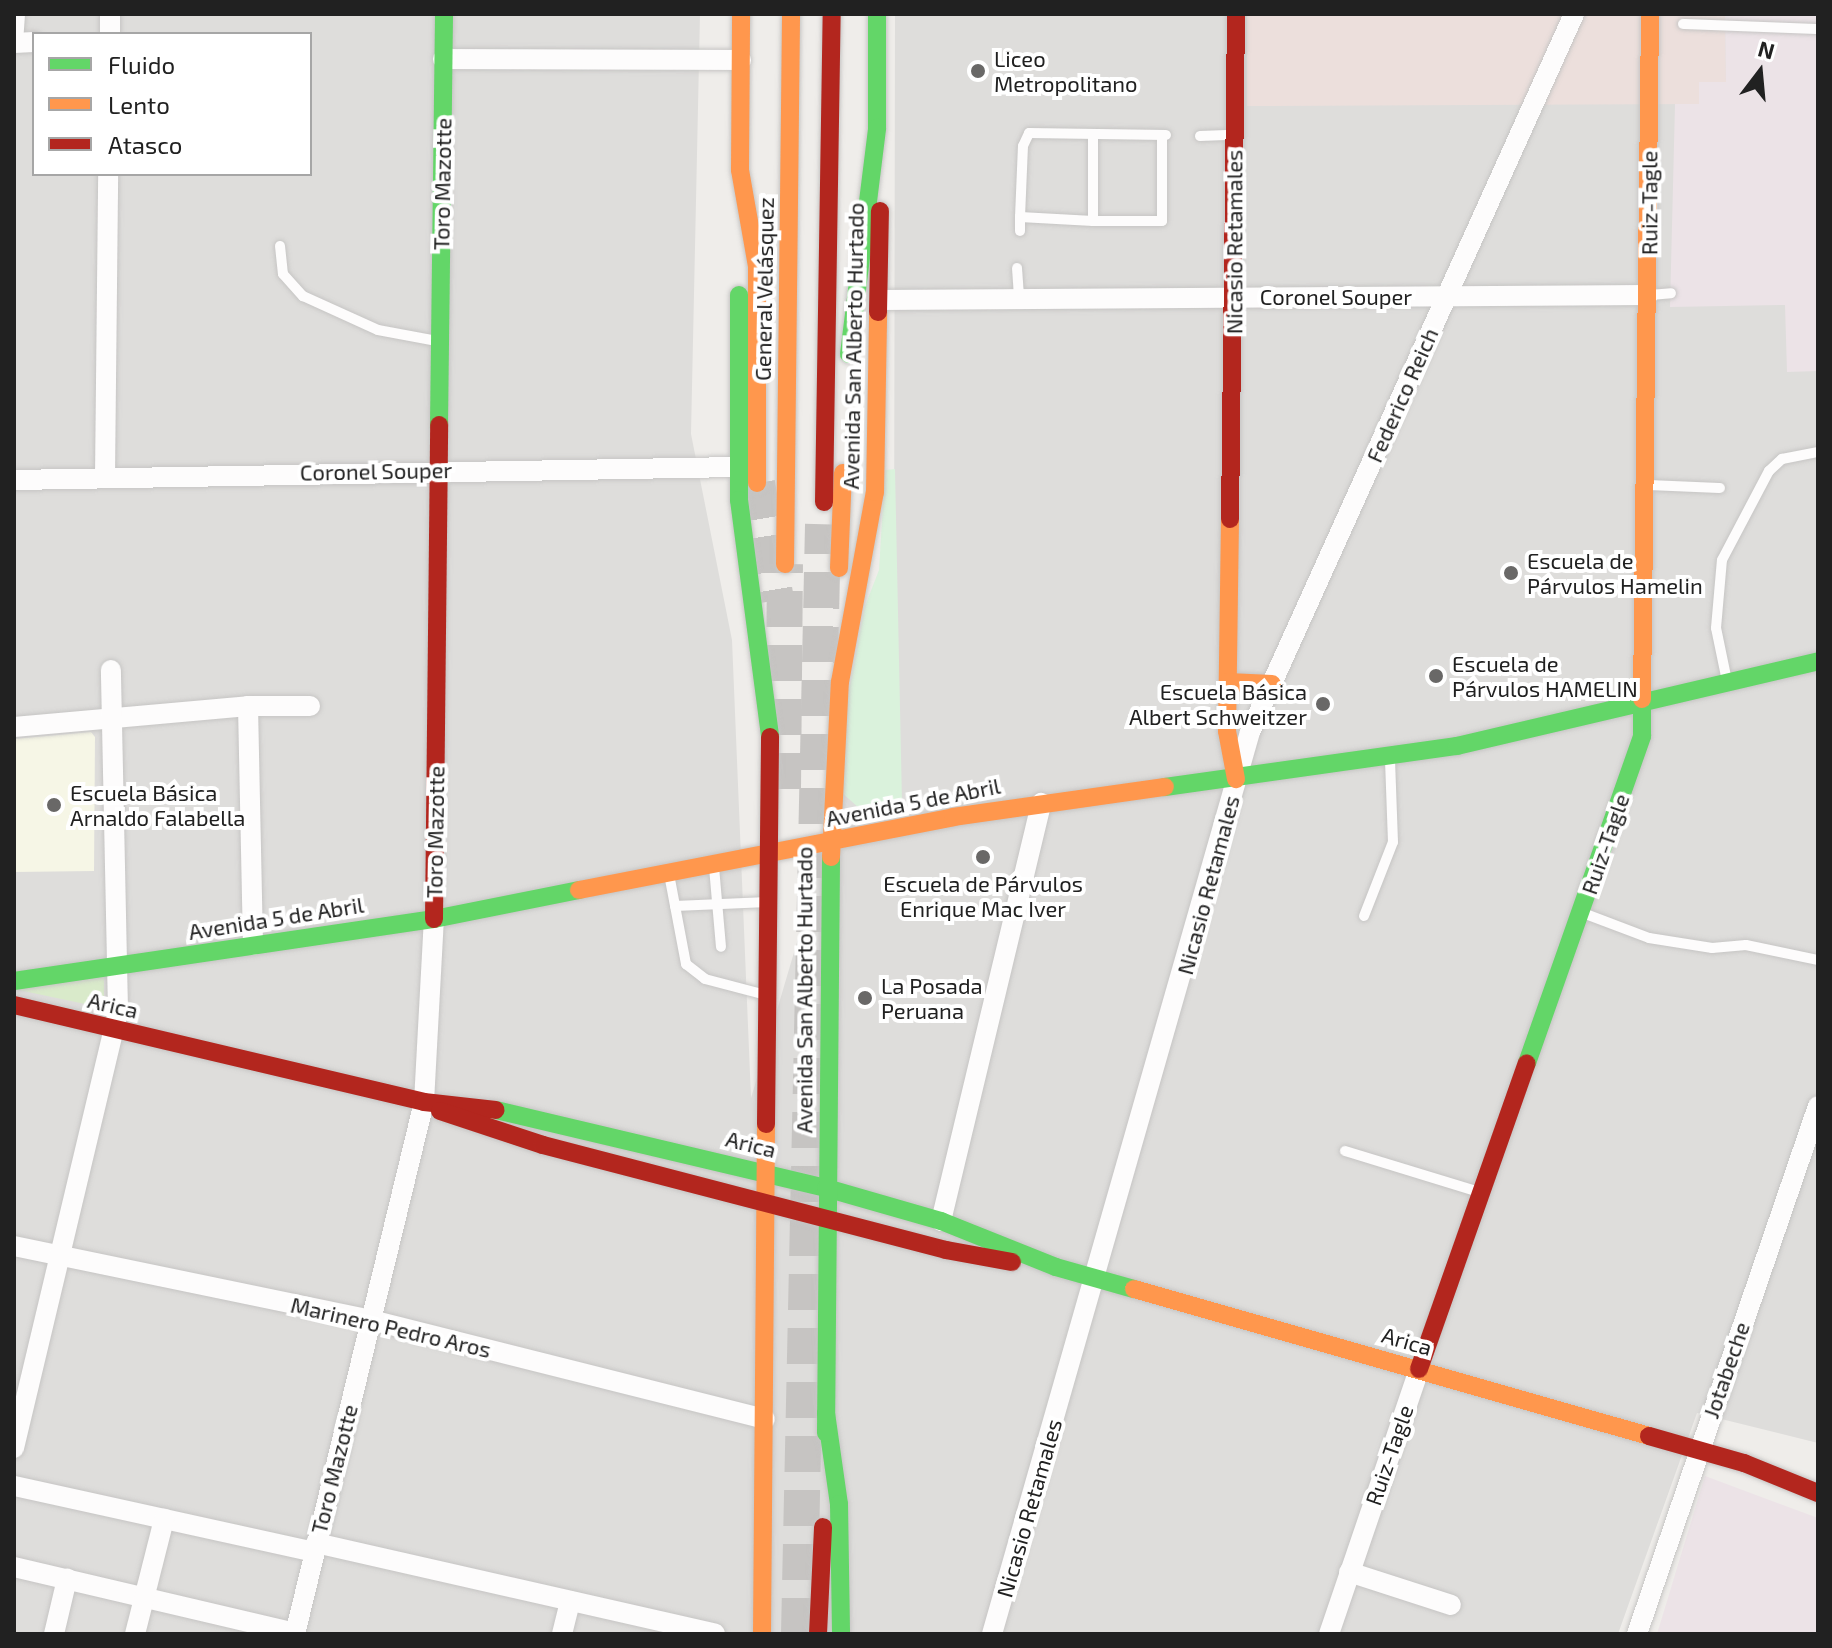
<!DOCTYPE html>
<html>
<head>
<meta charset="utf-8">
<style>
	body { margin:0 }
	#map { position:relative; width:1832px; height:1648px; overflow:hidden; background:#efedea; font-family:"Exo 2",sans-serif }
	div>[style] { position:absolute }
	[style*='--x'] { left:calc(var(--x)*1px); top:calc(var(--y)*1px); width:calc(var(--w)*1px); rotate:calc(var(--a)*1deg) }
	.residential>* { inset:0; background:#dedddb }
	.commercial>* { inset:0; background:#ecdfdc }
	.industrial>* { inset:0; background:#ece3e7 }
	.education>* { inset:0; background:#f6f6e6 }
	.grass>* { inset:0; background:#d9eaca }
	.park>* { inset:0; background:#daf2dc }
	.highway-tunnel>* { height:36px; margin-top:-18px; transform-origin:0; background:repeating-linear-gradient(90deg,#c6c4c2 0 36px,transparent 0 54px) }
	.roads { filter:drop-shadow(0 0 2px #c6c5c4) drop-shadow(0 0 2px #c6c5c4) }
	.lane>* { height:10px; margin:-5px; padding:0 5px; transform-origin:5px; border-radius:5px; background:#fdfcfc }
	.street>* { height:20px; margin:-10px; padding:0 10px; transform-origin:10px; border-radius:10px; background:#fdfcfc }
	.fast>* { height:18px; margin:-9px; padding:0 9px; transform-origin:9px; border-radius:9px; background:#63d668 }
	.slow>* { height:18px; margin:-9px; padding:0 9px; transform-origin:9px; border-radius:9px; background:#ff974d }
	.jam>* { height:18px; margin:-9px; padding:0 9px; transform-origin:9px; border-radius:9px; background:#b3261e }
	.dots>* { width:22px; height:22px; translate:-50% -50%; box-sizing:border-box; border:4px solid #fff; border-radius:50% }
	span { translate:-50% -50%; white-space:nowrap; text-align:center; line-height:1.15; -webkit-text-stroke:8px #fff; paint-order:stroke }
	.poi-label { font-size:22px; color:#212121 }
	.left { translate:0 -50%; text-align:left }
	.right { translate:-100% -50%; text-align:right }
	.street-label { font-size:22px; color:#212121 }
	.frame { position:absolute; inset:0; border:16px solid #212121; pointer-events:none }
	.legend { position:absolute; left:32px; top:32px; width:280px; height:144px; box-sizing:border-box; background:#fff; border:2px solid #a6a6a6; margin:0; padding:10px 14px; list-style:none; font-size:24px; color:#212121 }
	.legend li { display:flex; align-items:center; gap:16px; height:40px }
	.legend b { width:40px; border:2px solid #a6a6a6 }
	.north { position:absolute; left:1720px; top:32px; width:80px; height:80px; -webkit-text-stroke:6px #fff; paint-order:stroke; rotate:16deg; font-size:22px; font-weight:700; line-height:32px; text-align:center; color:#212121 }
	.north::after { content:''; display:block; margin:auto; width:28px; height:36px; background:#212121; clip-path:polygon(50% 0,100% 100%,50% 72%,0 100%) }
</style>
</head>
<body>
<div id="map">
	<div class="residential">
		<i style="clip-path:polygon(evenodd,14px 14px,700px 14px,691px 434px,732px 640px,751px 1098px,894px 614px,895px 14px,1818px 14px,1818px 1443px,1697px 1413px,1618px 1634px,14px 1634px,14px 14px,34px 34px,310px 34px,310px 174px,34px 174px,34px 34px)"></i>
	</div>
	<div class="commercial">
		<i style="clip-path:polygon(1247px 14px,1725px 14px,1726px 82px,1699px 104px,1247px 106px)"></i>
	</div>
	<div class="industrial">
		<i style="clip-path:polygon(1725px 14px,1818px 14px,1818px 371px,1787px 372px,1785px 305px,1670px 307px,1675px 104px,1699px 104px,1699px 82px,1726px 82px)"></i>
		<i style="clip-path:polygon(1705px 1476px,1818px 1518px,1818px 1634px,1657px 1634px)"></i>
	</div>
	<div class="education">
		<i style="clip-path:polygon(91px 732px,95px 737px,94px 871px,14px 872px,14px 739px)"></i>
	</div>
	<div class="grass">
		<i style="clip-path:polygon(104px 976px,104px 1008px,14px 989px)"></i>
	</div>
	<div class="park">
		<i style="clip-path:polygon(895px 469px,902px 803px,859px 808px,840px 791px,839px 744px,865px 606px,879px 570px,885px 470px)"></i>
	</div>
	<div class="highway-tunnel">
		<i style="--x:757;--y:483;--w:119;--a:80.8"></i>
		<i style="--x:783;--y:789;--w:225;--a:-89.5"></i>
		<i style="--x:799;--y:1634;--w:1110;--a:-88.76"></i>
	</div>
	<div class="roads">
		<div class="lane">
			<i style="--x:1683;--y:24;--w:135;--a:2.1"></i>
			<i style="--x:18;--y:43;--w:29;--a:-86"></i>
			<i style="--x:1093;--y:134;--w:87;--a:90"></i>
			<i style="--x:1093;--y:221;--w:73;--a:-176.9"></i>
			<i style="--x:1020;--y:217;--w:71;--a:-87.6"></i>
			<i style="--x:1023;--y:146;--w:14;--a:-65"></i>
			<i style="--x:1029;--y:133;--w:137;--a:0.8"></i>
			<i style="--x:1200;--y:136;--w:33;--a:-2"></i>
			<i style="--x:1093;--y:221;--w:69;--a:0"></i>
			<i style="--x:1162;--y:221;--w:86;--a:-90"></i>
			<i style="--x:1020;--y:231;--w:14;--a:-90"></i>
			<i style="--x:280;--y:246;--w:28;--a:84"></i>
			<i style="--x:283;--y:274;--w:30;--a:48"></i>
			<i style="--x:303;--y:296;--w:82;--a:24.4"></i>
			<i style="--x:378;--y:330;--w:60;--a:10.6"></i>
			<i style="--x:1017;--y:268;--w:31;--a:86"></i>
			<i style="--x:1650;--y:295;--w:21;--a:-5"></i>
			<i style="--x:1648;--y:485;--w:72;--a:2.4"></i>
			<i style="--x:1727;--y:681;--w:54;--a:-101.7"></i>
			<i style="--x:1716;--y:628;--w:68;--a:-85"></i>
			<i style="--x:1722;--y:560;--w:101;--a:-62.2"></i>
			<i style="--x:1769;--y:471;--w:18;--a:-43"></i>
			<i style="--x:1782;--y:459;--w:37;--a:-11"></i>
			<i style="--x:714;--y:867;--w:80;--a:85"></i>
			<i style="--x:669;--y:874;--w:92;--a:79.3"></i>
			<i style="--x:686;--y:964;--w:24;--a:38"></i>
			<i style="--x:705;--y:979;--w:63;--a:14.7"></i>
			<i style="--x:675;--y:906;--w:93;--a:-2.5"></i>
			<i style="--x:1583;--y:913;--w:71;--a:20.7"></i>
			<i style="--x:1649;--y:938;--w:64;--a:9"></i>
			<i style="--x:1712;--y:948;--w:34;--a:-5"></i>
			<i style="--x:1746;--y:945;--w:74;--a:11.8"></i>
			<i style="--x:1364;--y:916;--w:79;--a:-68.6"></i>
			<i style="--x:1393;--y:842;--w:83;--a:-92.1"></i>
			<i style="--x:1345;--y:1151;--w:140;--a:17"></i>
		</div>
		<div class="street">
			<i style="--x:110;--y:34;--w:20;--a:-90"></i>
			<i style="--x:14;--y:43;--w:20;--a:-3"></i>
			<i style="--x:443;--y:59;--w:298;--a:0.2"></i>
			<i style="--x:880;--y:300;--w:768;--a:-0.37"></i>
			<i style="--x:105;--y:477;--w:303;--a:-89.4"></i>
			<i style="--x:14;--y:480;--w:724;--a:-1.03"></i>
			<i style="--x:248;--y:706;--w:239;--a:88.8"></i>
			<i style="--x:14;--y:727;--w:235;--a:-5.1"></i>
			<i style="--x:248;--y:706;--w:62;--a:0"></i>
			<i style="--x:941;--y:1221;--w:430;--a:-76.5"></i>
			<i style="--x:14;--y:1246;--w:365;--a:11.7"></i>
			<i style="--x:371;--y:1320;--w:406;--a:14.1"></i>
			<i style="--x:14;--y:1448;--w:450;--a:-76.6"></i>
			<i style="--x:118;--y:1010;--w:340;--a:-91.2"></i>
			<i style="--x:14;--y:1486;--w:307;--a:12.4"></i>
			<i style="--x:316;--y:1543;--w:409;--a:12.8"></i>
			<i style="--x:14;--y:1567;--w:289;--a:13.2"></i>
			<i style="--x:1349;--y:1572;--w:107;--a:17.9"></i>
			<i style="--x:54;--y:1634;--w:57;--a:-76.7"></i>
			<i style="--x:135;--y:1634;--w:119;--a:-75.8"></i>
			<i style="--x:295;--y:1634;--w:547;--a:-76.37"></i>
			<i style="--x:424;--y:1102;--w:183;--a:-86.9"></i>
			<i style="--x:562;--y:1634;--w:34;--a:-76"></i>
			<i style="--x:992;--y:1634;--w:938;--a:-74.04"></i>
			<i style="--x:1250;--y:732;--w:788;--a:-65.71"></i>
			<i style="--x:1329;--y:1634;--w:280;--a:-71.2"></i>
			<i style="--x:1637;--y:1634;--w:558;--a:-71.08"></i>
		</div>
		<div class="fast">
			<i style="--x:877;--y:14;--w:114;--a:90"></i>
			<i style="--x:739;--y:295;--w:205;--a:90"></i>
			<i style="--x:739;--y:500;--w:239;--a:82.5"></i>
			<i style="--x:849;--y:354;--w:228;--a:-82.9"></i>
			<i style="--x:439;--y:425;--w:411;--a:-89.3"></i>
			<i style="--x:1165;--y:787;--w:295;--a:-8"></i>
			<i style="--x:1457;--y:746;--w:371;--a:-13.2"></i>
			<i style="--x:14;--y:981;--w:425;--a:-8.4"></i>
			<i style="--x:434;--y:919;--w:148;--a:-11.3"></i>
			<i style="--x:1527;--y:1063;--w:347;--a:-70.6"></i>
			<i style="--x:1642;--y:736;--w:37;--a:-90"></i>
			<i style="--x:496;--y:1110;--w:339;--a:13.3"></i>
			<i style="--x:826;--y:1188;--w:120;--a:16"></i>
			<i style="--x:941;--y:1221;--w:124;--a:21.8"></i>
			<i style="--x:1056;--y:1267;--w:81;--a:15.8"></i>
			<i style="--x:826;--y:1413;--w:92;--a:81.9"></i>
			<i style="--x:839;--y:1504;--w:130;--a:89.1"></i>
			<i style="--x:826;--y:1433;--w:576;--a:-89.5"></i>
		</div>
		<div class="slow">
			<i style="--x:740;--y:170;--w:156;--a:-89.6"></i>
			<i style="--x:740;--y:170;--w:97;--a:80"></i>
			<i style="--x:757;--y:266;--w:217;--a:90"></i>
			<i style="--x:1230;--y:519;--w:212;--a:90.8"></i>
			<i style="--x:1227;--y:731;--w:49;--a:79.4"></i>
			<i style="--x:785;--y:564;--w:550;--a:-89.37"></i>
			<i style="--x:839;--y:568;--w:95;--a:-87.6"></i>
			<i style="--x:1228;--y:682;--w:44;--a:2.6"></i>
			<i style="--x:1642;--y:699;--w:685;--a:-89.33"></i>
			<i style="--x:831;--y:857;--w:175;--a:-87.1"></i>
			<i style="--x:840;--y:682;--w:193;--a:-79.6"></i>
			<i style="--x:875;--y:492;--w:180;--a:-89"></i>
			<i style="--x:579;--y:890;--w:381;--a:-11"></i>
			<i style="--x:953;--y:817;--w:214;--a:-8.1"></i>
			<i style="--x:1134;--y:1289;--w:536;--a:15.93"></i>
			<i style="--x:762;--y:1634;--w:510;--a:-89.55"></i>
		</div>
		<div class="jam">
			<i style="--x:878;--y:312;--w:101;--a:-88.9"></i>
			<i style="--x:824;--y:502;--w:488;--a:-89.1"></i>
			<i style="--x:1230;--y:519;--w:505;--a:-89.32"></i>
			<i style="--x:434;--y:919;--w:494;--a:-89.4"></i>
			<i style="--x:14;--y:1005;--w:421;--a:13.3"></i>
			<i style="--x:424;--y:1102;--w:72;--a:6.3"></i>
			<i style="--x:440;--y:1111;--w:108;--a:18.3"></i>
			<i style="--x:543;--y:1145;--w:416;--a:14.6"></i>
			<i style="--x:946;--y:1250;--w:67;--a:10.3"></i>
			<i style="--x:766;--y:1124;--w:387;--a:-89.4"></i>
			<i style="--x:1419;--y:1369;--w:324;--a:-70.6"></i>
			<i style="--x:1649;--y:1436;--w:99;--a:15.9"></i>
			<i style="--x:1744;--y:1463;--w:80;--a:22.1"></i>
			<i style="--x:818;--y:1634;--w:107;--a:-87.3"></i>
		</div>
	</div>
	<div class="dots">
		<i style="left:978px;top:71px;background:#696867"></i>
		<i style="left:1511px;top:573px;background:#696867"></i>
		<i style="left:1436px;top:676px;background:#696867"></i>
		<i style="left:1323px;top:704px;background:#696867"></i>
		<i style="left:54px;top:805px;background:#696867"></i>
		<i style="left:983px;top:857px;background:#696867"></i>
		<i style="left:865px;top:998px;background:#696867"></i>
	</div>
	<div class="poi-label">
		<span class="left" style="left:994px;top:71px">Liceo<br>Metropolitano</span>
		<span class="left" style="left:1527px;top:573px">Escuela de<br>Párvulos Hamelin</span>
		<span class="left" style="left:1452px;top:676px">Escuela de<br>Párvulos HAMELIN</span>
		<span class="right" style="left:1307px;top:704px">Escuela Básica<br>Albert Schweitzer</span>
		<span class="left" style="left:70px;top:805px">Escuela Básica<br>Arnaldo Falabella</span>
		<span style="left:983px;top:896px">Escuela de Párvulos<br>Enrique Mac Iver</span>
		<span class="left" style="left:881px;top:998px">La Posada<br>Peruana</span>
	</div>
	<div class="street-label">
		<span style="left:442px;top:184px;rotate:-89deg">Toro Mazotte</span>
		<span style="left:1649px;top:203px;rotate:-90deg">Ruiz-Tagle</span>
		<span style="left:1234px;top:242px;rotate:-90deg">Nicasio Retamales</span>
		<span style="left:764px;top:289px;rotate:-89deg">General Velásquez</span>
		<span style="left:1336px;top:297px">Coronel Souper</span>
		<span style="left:853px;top:346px;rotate:-89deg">Avenida San Alberto Hurtado</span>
		<span style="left:1402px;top:395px;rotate:-66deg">Federico Reich</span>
		<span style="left:376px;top:471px;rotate:-1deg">Coronel Souper</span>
		<span style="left:913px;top:802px;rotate:-11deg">Avenida 5 de Abril</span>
		<span style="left:435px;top:832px;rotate:-89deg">Toro Mazotte</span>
		<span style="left:1605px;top:844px;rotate:-71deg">Ruiz-Tagle</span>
		<span style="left:1208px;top:885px;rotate:-75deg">Nicasio Retamales</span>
		<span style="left:276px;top:918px;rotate:-9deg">Avenida 5 de Abril</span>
		<span style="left:804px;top:990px;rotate:-90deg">Avenida San Alberto Hurtado</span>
		<span style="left:113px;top:1005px;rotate:13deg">Arica</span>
		<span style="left:751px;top:1144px;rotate:14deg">Arica</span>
		<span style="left:391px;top:1327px;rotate:13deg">Marinero Pedro Aros</span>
		<span style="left:1407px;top:1341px;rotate:16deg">Arica</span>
		<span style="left:1726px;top:1370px;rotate:-71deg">Jotabeche</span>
		<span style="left:1389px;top:1455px;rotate:-71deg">Ruiz-Tagle</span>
		<span style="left:334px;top:1469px;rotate:-76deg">Toro Mazotte</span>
		<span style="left:1029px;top:1508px;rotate:-74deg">Nicasio Retamales</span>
	</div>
	<div class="frame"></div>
	<ul class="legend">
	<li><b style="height:10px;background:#63d668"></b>Fluido</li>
	<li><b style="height:10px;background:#ff974d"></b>Lento</li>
	<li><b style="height:10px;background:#b3261e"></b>Atasco</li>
	</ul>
	<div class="north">N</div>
</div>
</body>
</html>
